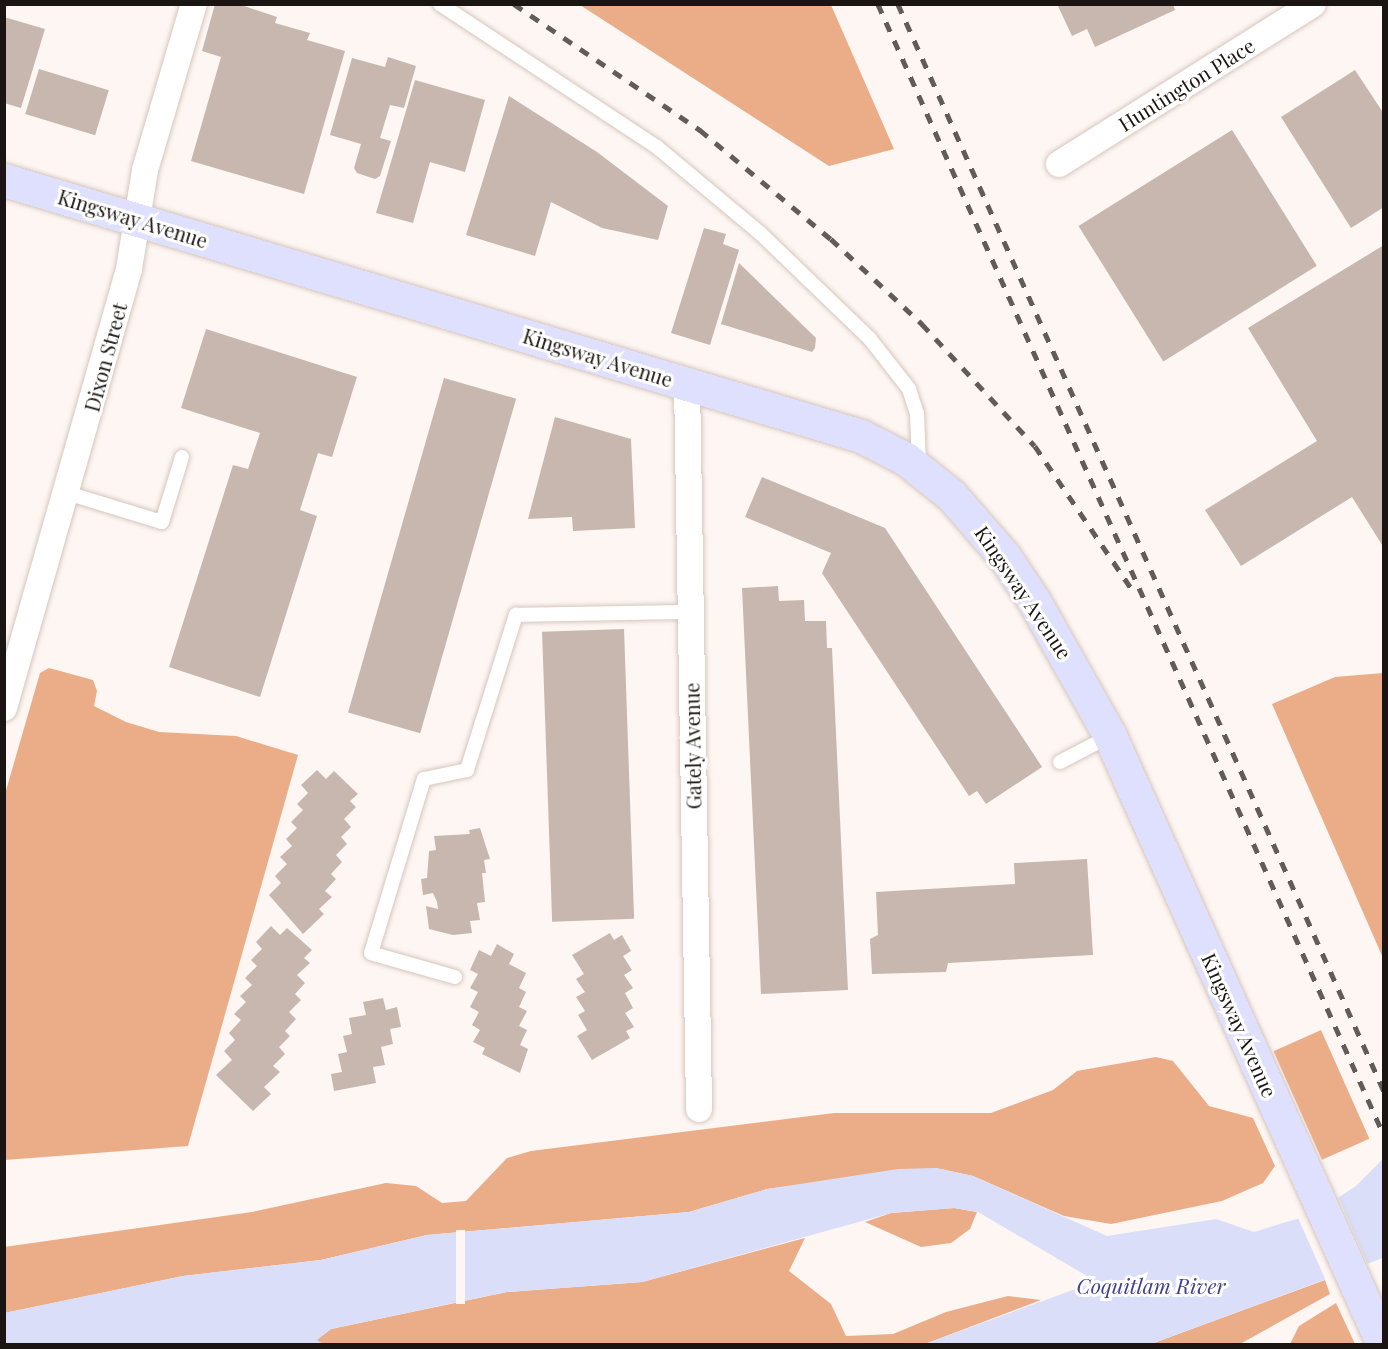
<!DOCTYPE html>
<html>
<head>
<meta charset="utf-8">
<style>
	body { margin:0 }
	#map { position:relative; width:1388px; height:1349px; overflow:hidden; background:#fdf6f3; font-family:"Playfair Display",serif }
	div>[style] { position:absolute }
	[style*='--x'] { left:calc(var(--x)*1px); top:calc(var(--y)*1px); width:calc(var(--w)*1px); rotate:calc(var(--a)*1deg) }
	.forest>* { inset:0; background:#ebad88; transform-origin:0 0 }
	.water>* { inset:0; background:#dbdef8 }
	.pier>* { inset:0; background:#fdf6f3; transform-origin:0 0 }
	.building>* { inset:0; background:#c7b7ae; transform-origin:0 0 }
	.roads { filter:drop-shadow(0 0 2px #d6c6bd) drop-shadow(0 0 2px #d6c6bd) }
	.lane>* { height:14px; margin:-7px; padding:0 7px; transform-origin:7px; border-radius:7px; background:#fff }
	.street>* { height:26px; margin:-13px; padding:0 13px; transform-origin:13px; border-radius:13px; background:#fff }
	.secondary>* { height:33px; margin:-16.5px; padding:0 16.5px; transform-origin:16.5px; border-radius:16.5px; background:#dfe0fd }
	.rail>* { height:4.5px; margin-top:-2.25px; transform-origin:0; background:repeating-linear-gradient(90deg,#625c59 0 10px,transparent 0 20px) }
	span { translate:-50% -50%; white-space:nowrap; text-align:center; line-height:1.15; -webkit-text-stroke:6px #fff; paint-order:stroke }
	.street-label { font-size:20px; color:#1a1512 }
	.water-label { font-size:21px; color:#43418b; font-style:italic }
	.frame { position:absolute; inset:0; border:6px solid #1a1512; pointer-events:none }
</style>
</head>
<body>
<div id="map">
	<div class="forest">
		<i style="clip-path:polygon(580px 5px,831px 5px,894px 149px,829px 166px)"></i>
		<i style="clip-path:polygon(49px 668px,93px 680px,97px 691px,94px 706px,126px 722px,159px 732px,236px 736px,298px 755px,188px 1146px,5px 1160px,5px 794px,40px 673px)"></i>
		<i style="clip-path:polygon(1383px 673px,1384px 673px,1383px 958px,1272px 704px,1335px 677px)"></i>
		<i style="left:1321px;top:1030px;width:119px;height:52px;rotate:66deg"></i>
		<i style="clip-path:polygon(1156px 1057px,1173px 1061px,1209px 1106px,1253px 1118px,1275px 1166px,1263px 1183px,1222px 1201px,1111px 1224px,1064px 1216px,973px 1176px,936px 1168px,767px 1189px,689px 1212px,427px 1235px,321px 1260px,183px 1276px,5px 1313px,4px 1247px,252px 1212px,386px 1183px,416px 1186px,442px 1203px,466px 1201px,507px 1158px,531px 1151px,834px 1113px,991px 1113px,1053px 1090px,1077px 1071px)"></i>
		<i style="clip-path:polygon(954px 1208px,977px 1212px,970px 1229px,951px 1243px,921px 1247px,865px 1222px,891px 1213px)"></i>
		<i style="clip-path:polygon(805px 1238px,789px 1271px,831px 1304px,846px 1336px,893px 1334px,946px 1312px,1008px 1296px,1041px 1300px,925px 1344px,323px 1344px,316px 1340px,331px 1329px,507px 1292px,642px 1282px)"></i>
		<i style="clip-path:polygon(1325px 1280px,1330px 1294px,1240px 1344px,1151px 1344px)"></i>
		<i style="clip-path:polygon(1336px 1303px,1355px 1344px,1290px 1344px,1299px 1326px)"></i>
	</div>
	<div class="water">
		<i style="clip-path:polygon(1383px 1159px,1383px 1258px,1151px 1344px,925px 1344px,1089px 1284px,1087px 1276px,978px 1212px,954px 1208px,891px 1213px,642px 1282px,507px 1292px,439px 1306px,331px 1329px,317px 1340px,322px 1344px,5px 1344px,4px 1313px,183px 1276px,321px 1260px,427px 1235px,689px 1212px,767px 1189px,898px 1169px,936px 1168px,973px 1176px,1107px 1236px,1216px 1219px,1254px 1232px,1313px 1214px,1356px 1186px)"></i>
	</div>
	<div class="pier">
		<i style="left:1337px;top:1195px;width:79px;height:45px;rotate:66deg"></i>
		<i style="left:456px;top:1230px;width:9px;height:74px"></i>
	</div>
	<div class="building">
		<i style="clip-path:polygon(215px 4px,238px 4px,277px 17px,275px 23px,310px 33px,307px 40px,345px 51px,304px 194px,191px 161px,221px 57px,202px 51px)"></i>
		<i style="clip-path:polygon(1057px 4px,1173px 4px,1175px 10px,1095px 47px,1087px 29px,1072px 36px)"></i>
		<i style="clip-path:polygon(4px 17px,45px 29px,21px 108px,4px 103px)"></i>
		<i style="clip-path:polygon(388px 57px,416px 66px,404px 108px,390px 105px,380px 138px,391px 141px,380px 176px,375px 179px,357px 173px,354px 168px,361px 144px,330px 135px,352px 58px,385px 67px)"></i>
		<i style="left:39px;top:69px;width:73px;height:47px;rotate:17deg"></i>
		<i style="clip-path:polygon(1355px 70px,1384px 114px,1384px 207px,1351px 228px,1281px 117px)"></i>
		<i style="clip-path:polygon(415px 80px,485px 100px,465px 172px,430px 162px,413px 223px,376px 213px)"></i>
		<i style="clip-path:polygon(509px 96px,597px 152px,668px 206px,658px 240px,602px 228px,551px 202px,535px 256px,466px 235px)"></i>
		<i style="left:1232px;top:130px;width:160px;height:181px;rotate:58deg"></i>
		<i style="clip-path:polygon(704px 228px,726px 234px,723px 244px,739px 250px,710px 345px,671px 333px)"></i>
		<i style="clip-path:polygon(1384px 245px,1384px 548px,1352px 497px,1241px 566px,1205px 510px,1317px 441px,1248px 328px)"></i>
		<i style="clip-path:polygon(739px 263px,816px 338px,815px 348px,812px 352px,721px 324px)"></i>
		<i style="clip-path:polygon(206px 329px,357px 377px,332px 457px,318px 453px,300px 510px,317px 516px,260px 697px,169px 667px,233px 465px,248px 469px,260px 433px,181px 408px)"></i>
		<i style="left:444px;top:378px;width:75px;height:348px;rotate:16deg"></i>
		<i style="clip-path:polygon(555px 417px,631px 439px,635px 528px,573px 531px,572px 517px,528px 519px)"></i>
		<i style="clip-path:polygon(762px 477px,885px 528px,1042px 767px,986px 804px,977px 791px,969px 796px,822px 573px,831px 553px,745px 517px)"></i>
		<i style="clip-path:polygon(778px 586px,779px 601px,804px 600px,805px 621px,826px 621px,827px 648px,832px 648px,848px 990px,761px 994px,742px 588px)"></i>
		<i style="left:624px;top:629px;width:290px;height:82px;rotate:88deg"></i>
		<i style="clip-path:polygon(317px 770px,326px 779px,334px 771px,358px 794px,350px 801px,356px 807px,344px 819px,351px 827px,341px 837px,347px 844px,336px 855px,342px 862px,331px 874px,336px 879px,325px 891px,332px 897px,319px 909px,324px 914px,303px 934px,269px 895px,281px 883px,275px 876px,287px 864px,280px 857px,292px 846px,286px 839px,297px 828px,291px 822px,303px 810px,297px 804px,308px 793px,301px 785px)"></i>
		<i style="clip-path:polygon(480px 828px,490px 859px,484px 860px,486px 873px,482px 873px,485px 902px,477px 903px,480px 920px,470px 921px,472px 933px,453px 935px,429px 929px,426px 906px,438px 909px,437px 902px,433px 893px,423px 895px,421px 879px,427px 878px,429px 851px,436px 850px,434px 836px,470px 834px,469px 830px)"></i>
		<i style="clip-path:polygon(1087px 859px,1093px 955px,948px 963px,946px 972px,872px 974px,870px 939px,878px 935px,876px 892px,1015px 884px,1014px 863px)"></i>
		<i style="clip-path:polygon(271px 926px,280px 935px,287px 928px,312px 950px,304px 958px,310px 963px,297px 975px,305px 983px,295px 994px,301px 1000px,289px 1012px,296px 1019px,285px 1031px,290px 1036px,279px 1047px,285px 1054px,273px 1066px,280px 1072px,264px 1087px,271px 1094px,253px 1111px,216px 1075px,232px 1060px,224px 1051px,235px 1040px,229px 1033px,241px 1020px,234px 1014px,246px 1002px,240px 996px,252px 985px,245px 978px,257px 966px,251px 960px,262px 949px,256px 942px)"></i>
		<i style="clip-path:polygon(610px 933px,614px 940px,622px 935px,631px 951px,623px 956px,632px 970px,624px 975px,633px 988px,625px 993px,633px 1008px,625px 1013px,634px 1027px,626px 1031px,630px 1038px,592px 1060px,577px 1036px,587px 1030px,578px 1015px,585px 1011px,576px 997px,585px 992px,576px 979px,584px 974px,572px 955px)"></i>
		<i style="clip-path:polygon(497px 944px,514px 954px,509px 964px,526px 973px,519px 988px,526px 992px,519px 1007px,527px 1011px,519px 1026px,527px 1030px,520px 1045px,528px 1049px,520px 1073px,482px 1054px,485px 1048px,473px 1042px,480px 1030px,472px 1025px,479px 1012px,470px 1007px,478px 992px,470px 988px,478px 974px,470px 970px,479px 950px,491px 956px)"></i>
		<i style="clip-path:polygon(383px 998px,386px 1010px,397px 1007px,401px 1027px,390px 1029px,393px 1044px,381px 1047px,385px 1065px,373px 1067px,376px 1083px,334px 1091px,331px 1074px,342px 1072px,338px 1054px,347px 1052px,343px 1036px,352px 1034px,349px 1018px,366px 1015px,363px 1002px)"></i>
	</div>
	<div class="roads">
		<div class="lane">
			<i style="--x:440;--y:4;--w:260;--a:33.4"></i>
			<i style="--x:657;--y:147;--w:134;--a:39.9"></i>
			<i style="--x:760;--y:233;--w:153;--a:43.9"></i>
			<i style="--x:870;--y:339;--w:63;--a:52"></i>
			<i style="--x:909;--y:389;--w:25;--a:72"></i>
			<i style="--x:917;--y:413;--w:53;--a:87.8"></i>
			<i style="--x:67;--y:493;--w:99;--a:17"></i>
			<i style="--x:162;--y:522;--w:68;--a:-72.9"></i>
			<i style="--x:1060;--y:762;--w:56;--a:-27.5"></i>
			<i style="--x:455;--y:977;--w:87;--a:-164.1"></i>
			<i style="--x:371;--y:953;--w:182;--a:-73.1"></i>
			<i style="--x:424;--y:779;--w:44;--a:-11.8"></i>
			<i style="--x:467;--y:770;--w:163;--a:-72.5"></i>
			<i style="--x:516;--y:615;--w:174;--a:-1"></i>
		</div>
		<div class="street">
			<i style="--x:1059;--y:164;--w:300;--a:-32.2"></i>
			<i style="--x:687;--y:383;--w:726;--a:89.05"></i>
			<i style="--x:4;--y:708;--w:456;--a:-74.1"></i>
			<i style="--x:129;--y:269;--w:100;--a:-80.8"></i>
			<i style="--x:145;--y:170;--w:173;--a:-73.6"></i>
		</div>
		<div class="secondary">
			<i style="--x:4;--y:180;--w:894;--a:16.63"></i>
			<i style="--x:861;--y:436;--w:51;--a:27.1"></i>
			<i style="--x:906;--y:459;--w:58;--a:38.7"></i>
			<i style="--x:951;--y:495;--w:81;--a:49"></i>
			<i style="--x:1004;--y:556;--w:54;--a:56.3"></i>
			<i style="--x:1034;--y:601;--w:155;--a:60.6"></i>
			<i style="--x:1110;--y:736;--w:666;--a:65.82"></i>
		</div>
	</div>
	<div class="rail">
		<i style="--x:514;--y:4;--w:225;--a:34.1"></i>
		<i style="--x:700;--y:130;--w:170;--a:39.8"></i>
		<i style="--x:831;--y:239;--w:125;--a:43"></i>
		<i style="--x:922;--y:324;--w:166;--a:47.2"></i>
		<i style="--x:1035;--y:446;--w:171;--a:55.9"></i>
		<i style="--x:878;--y:4;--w:1239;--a:65.9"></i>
		<i style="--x:898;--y:4;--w:1191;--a:65.91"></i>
	</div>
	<div class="street-label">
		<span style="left:1186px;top:84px;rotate:-32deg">Huntington Place</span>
		<span style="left:133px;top:218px;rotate:17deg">Kingsway Avenue</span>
		<span style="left:105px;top:357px;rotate:-75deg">Dixon Street</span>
		<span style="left:598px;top:357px;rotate:17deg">Kingsway Avenue</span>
		<span style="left:1024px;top:592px;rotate:56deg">Kingsway Avenue</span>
		<span style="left:692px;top:746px;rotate:-91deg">Gately Avenue</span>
		<span style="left:1240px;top:1025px;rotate:66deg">Kingsway Avenue</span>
	</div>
	<div class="water-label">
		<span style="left:1151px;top:1285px">Coquitlam River</span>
	</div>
	<div class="frame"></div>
</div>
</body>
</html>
